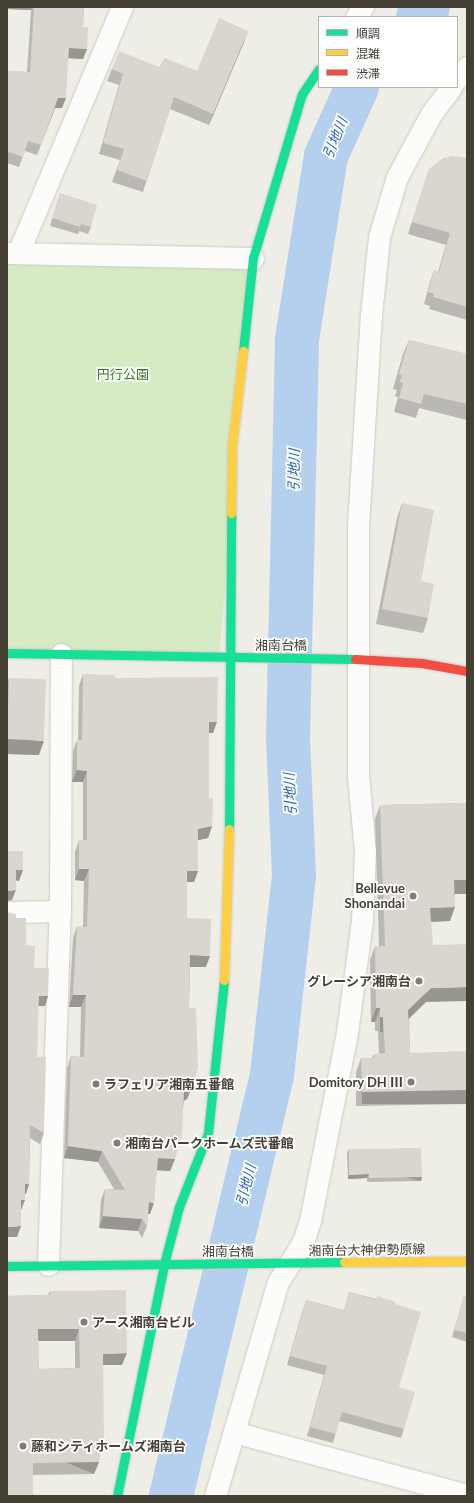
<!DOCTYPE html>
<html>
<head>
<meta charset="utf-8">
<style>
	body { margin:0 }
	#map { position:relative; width:474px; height:1503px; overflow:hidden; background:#eeede6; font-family:Lato,"Noto Sans JP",sans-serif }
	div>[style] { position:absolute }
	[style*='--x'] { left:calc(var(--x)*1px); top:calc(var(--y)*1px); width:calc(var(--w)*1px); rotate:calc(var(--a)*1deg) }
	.green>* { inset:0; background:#d6eac4 }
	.river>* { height:44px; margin:-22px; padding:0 22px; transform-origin:22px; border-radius:22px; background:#b5cfee }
	.roads { filter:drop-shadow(0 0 1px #cccbc4) drop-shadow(0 0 1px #cccbc4) }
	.street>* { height:21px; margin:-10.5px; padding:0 10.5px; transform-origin:10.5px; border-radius:10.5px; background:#fcfcfb }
	.fast>* { height:9px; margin:-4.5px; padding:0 4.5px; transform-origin:4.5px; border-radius:4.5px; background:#16e098 }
	.slow>* { height:9px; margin:-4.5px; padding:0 4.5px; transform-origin:4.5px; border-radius:4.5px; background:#ffcf43 }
	.jam>* { height:9px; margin:-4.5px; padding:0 4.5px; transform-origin:4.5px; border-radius:4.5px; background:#f24e42 }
	.wall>* { inset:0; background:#bab8b2 }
	.shaded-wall>* { inset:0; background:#979691; transform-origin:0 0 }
	.building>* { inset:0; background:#d8d6cf; transform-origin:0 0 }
	.dots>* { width:11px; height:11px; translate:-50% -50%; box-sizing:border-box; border:2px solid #fff; border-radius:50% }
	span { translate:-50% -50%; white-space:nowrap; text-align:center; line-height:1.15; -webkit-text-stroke:3.5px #fff; paint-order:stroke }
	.park-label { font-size:13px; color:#387625 }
	.street-label { font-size:13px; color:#444033 }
	.poi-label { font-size:13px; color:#444033; font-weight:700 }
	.right { translate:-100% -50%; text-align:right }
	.left { translate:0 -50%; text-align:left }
	.water-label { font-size:14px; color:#2a64b2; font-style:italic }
	.frame { position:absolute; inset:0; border:8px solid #444033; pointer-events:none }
	.legend { position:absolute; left:318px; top:16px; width:140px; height:72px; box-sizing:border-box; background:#fff; border:1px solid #b4b3ad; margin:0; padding:5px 7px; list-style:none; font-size:12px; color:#444033 }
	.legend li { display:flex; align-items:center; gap:8px; height:20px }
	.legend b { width:20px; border:1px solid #b4b3ad }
</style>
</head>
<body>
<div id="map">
	<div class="green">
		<i style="clip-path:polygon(7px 255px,233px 257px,252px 270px,219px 658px,7px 654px)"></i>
	</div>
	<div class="river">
		<i style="--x:418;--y:17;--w:14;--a:-45"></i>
		<i style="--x:171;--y:1496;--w:433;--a:-76.5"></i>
		<i style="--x:272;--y:1075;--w:200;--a:-83.7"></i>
		<i style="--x:294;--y:876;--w:137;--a:-92.5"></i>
		<i style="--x:288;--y:739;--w:400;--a:-88.7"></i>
		<i style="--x:297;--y:339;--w:185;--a:-81"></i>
		<i style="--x:326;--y:156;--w:76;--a:-65.8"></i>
	</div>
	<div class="roads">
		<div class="street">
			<i style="--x:356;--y:17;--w:12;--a:-55"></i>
			<i style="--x:457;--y:79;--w:16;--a:-50"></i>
			<i style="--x:7;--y:253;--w:246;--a:1.2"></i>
			<i style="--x:18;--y:253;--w:267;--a:-67.1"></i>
			<i style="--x:7;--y:912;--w:53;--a:-1.1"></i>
			<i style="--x:48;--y:1265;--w:354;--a:-88.1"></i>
			<i style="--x:60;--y:911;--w:257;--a:-89.8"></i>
			<i style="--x:234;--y:1432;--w:241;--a:15.1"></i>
			<i style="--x:215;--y:1496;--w:223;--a:-73.6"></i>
			<i style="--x:278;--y:1282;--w:47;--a:-58"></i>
			<i style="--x:303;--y:1242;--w:22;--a:-72"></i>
			<i style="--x:310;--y:1221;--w:193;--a:-78.9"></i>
			<i style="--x:347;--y:1032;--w:112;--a:-82.3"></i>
			<i style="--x:362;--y:921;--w:69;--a:-87.5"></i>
			<i style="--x:365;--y:852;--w:77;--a:-95.2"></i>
			<i style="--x:358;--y:775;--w:249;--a:-90"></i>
			<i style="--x:358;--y:526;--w:211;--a:-86.5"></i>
			<i style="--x:371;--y:315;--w:78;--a:-84.1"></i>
			<i style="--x:379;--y:237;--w:63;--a:-73.3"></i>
			<i style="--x:397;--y:177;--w:72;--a:-61.6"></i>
			<i style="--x:431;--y:114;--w:34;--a:-53"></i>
		</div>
		<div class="fast">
			<i style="--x:243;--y:351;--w:94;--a:-83.9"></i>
			<i style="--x:253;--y:258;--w:171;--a:-73.4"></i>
			<i style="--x:302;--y:94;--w:30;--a:-56"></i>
			<i style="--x:7;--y:653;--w:348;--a:1"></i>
			<i style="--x:229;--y:829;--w:316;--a:-89.6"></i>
			<i style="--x:7;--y:1266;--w:337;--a:-0.7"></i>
			<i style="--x:117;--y:1496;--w:237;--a:-78.5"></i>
			<i style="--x:164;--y:1264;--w:59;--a:-75.3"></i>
			<i style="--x:179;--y:1207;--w:79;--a:-68.6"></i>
			<i style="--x:208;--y:1133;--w:154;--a:-84"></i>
		</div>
		<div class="slow">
			<i style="--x:231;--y:513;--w:67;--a:-89.1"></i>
			<i style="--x:232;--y:446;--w:96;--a:-83.4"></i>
			<i style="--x:224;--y:980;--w:151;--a:-88.1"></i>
			<i style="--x:344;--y:1262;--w:123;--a:-0.5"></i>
		</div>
		<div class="jam">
			<i style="--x:355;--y:659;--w:67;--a:3.4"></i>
			<i style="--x:422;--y:663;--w:46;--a:10.1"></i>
		</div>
	</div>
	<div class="wall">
		<i style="clip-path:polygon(7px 7px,84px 7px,83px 27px,87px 49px,83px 59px,68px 58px,62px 108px,55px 108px,37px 155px,25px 151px,19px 167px,7px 163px,7px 71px,27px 72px,31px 10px,7px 9px)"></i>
		<i style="clip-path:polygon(244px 42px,209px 125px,170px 109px,143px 192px,112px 182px,120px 160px,99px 154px,119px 85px,107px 81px,112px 69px,159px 67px,197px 71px)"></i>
		<i style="clip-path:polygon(467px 158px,467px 320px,429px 309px,430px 306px,424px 304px,430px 282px,434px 270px,438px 272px,446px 245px,408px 234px,429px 169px)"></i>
		<i style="clip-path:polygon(60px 193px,91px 227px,88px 234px,79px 231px,78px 234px,50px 226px)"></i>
		<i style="clip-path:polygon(409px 340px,467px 354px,467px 420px,419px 408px,416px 418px,394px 412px,398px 397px,395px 396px,397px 390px,393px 389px,403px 354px)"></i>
		<i style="clip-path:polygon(402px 503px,421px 581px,428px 618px,423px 633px,376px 624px,397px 518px)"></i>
		<i style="clip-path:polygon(83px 674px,115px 678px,213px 733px,209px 733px,209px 798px,212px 826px,208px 838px,198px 840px,198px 871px,194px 882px,187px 882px,187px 918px,206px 967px,190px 967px,189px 1008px,191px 1089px,187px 1099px,184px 1101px,175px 1159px,170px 1171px,157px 1170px,150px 1214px,148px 1214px,147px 1226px,142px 1238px,138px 1231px,99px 1228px,101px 1200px,105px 1189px,114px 1189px,98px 1162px,64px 1158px,67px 1068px,71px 1056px,80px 1057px,81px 1007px,69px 1007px,73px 938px,77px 926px,83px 927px,84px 881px,75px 880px,75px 852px,79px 840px,83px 840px,83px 782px,72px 782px,73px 751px,77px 740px,78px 740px,79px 686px)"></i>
		<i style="clip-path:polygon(9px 678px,39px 755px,7px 754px,7px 683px)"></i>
		<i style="clip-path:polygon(467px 803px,467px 894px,455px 894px,450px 921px,431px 922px,426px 1002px,409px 1019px,410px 1053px,467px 1104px,356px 1106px,356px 1072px,361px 1058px,372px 1058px,374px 1054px,379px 1054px,378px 1031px,375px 1031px,375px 1022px,371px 1022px,370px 960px,375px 946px,379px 946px,375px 819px,380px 805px)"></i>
		<i style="clip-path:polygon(16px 918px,34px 968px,48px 996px,45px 1006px,38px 1006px,37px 1057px,44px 1133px,40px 1144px,30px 1138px,29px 1184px,25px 1194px,21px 1210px,17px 1237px)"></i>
		<i style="clip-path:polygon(349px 1149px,422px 1177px,421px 1181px,367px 1182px,367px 1178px,348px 1179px,347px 1153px)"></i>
		<i style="clip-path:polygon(evenodd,50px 1291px,122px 1365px,103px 1365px,99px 1462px,94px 1474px,33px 1475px,7px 1296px,48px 1295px,50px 1291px,38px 1341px,75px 1341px,75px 1368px,39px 1369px,38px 1341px)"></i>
		<i style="clip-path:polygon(349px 1292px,395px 1304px,399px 1387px,404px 1429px,401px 1438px,339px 1421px,333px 1443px,307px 1436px,324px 1375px,287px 1365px,303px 1309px,306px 1300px,344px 1310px)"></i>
		<i style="clip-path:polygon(464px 1296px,467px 1296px,467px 1342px,452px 1337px)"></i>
	</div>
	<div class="shaded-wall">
		<i style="clip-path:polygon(7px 7px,32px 7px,31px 10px,7px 9px)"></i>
		<i style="clip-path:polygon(248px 31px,244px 42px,209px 125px,213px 114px)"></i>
		<i style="clip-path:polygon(69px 48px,87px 49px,83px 59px,65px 58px)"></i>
		<i style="clip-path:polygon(58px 98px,66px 98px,62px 108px,55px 108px,37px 155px)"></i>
		<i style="clip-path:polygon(209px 722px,217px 722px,213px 733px,205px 733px)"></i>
		<i style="clip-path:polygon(8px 739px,44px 741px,39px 755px,7px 754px)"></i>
		<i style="clip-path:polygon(77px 770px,87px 771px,83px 782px,72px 782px)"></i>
		<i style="clip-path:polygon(212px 826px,208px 838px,194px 841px,198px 829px)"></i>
		<i style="clip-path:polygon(79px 869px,89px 869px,84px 881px,75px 880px)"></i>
		<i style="clip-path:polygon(16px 870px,23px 870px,19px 881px,13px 880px)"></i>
		<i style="clip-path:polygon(187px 871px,198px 871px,194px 882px,183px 882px)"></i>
		<i style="clip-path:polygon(454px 880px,467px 880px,467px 894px,449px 894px)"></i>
		<i style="clip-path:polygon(16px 890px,12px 900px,7px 901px,7px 891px)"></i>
		<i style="clip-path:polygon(455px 907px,450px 921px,425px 922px,430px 908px)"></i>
		<i style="clip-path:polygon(190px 955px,210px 956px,206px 967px,186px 967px)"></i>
		<i style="clip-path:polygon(467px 987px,467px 1001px,426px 1002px,403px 1024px,408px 1010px,431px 988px)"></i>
		<i style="clip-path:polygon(73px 995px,86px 995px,81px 1007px,69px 1007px)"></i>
		<i style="clip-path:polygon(39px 996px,48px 996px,45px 1006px,35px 1006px)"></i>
		<i style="clip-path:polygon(376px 1008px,380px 1008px,375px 1022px,371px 1022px)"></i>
		<i style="left:380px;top:1017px;width:3px;height:15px"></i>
		<i style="clip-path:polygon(191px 1077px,196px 1077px,191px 1089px,187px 1099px,180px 1103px,184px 1091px)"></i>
		<i style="left:467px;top:1090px;width:14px;height:105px;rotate:90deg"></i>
		<i style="clip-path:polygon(68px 1146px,102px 1151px,98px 1162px,64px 1158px)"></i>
		<i style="clip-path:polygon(158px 1158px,175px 1159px,170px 1171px,153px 1170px)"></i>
		<i style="clip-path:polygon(369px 1174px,367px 1178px,348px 1179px,349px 1175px)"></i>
		<i style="left:422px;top:1177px;width:4px;height:53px;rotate:104deg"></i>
		<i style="clip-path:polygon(25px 1184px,29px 1184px,26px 1194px,21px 1194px)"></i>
		<i style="clip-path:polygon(21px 1200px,25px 1200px,21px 1210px,17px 1210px)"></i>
		<i style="clip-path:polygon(149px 1202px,154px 1203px,150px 1214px,144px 1214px)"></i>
		<i style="clip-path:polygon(103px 1216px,142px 1219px,138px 1231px,99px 1228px)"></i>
		<i style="clip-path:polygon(21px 1226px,17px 1237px,7px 1237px,7px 1227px)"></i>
		<i style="clip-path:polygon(38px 1329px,79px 1329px,75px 1341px,34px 1341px)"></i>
		<i style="clip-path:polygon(127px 1353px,122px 1365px,98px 1365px,103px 1354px)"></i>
		<i style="left:99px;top:1462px;width:13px;height:66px;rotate:113deg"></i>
	</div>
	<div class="building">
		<i style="clip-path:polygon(34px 7px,84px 7px,83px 27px,88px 27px,87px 49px,69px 48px,66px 98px,58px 98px,41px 145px,28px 141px,23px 157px,9px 152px,7px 153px,7px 71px,30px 72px)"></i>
		<i style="clip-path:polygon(219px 18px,248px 31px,213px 114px,174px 97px,147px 181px,117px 170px,124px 149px,103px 143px,123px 74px,112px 69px,119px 51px,159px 67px,165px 58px,197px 71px)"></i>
		<i style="clip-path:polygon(452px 156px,467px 158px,467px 307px,433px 297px,434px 294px,428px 292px,434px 270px,439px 272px,450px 233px,412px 222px,429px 169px,443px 158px)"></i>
		<i style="clip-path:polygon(60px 193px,97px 205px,91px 227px,81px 224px,80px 227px,52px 218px)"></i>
		<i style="clip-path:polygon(409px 340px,467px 354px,467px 404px,424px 394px,421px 404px,399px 398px,403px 383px,400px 382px,402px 375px,399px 374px)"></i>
		<i style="clip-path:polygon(402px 503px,434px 510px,421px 581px,434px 584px,428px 618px,382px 609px)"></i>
		<i style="clip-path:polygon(83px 674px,115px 675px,115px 678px,218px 677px,217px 722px,209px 722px,209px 798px,213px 798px,212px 826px,198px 829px,198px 871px,187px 871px,187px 918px,211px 919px,210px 956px,190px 955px,189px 1008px,196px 1008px,198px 1067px,196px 1077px,191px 1077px,191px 1088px,184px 1091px,182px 1135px,175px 1159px,158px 1158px,154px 1203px,149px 1202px,147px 1226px,142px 1219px,103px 1216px,105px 1189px,125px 1190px,102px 1151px,68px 1146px,71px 1056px,84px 1057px,86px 995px,73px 995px,77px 926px,87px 927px,89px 869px,79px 869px,79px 840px,87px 840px,87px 771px,77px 770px,77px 740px,82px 740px)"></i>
		<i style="left:9px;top:678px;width:37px;height:61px;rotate:2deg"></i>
		<i style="clip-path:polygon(467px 803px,467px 880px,454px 880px,455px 907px,430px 908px,433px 945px,467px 944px,467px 987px,431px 988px,408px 1010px,410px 1053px,467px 1051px,467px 1090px,362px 1092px,361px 1058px,374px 1058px,374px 1054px,385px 1053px,383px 1017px,380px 1017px,380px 1008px,376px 1008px,375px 946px,385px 946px,380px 805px)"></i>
		<i style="clip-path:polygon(7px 851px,23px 851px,23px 870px,16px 870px,16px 890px,7px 891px)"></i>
		<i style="clip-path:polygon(7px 912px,16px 914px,16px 918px,26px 918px,26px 945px,35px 946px,34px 968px,49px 968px,48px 996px,39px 996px,37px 1057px,46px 1057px,44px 1133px,30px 1125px,29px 1184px,25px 1184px,25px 1200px,21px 1200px,21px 1226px,7px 1227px)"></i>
		<i style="clip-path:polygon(421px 1148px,422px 1177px,369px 1178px,369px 1174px,349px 1175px,349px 1149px)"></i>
		<i style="clip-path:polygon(evenodd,126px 1290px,127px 1353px,103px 1354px,104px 1437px,99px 1462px,33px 1463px,33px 1496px,7px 1496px,7px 1296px,50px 1295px,50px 1291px,126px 1290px,38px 1329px,79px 1329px,80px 1368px,39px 1369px,38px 1329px)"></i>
		<i style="clip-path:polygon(349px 1292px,376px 1300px,377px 1296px,396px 1302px,395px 1304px,421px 1312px,399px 1387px,415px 1392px,404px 1429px,342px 1412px,336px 1434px,310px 1427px,327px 1366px,290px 1356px,306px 1300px,344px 1310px)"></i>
		<i style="clip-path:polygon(464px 1296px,467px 1296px,467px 1333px,454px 1330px)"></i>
	</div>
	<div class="dots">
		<i style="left:413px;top:896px;background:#807d72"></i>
		<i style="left:419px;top:981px;background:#807d72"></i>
		<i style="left:411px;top:1082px;background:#807d72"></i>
		<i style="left:96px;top:1084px;background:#807d72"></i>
		<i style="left:117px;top:1143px;background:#807d72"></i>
		<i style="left:84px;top:1322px;background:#807d72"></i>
		<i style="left:23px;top:1446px;background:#807d72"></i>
	</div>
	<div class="park-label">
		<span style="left:123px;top:374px">円行公園</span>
	</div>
	<div class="street-label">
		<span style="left:281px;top:645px">湘南台橋</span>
		<span style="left:367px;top:1250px;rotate:-1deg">湘南台大神伊勢原線</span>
		<span style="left:228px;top:1251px">湘南台橋</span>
	</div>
	<div class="poi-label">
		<span class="right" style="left:405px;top:896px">Bellevue<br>Shonandai</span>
		<span class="right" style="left:411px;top:981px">グレーシア湘南台</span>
		<span class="right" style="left:403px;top:1082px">Domitory DH Ⅲ</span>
		<span class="left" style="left:104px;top:1084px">ラフェリア湘南五番館</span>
		<span class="left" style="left:125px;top:1143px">湘南台パークホームズ弐番館</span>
		<span class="left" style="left:92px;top:1322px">アース湘南台ビル</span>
		<span class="left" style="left:31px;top:1446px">藤和シティホームズ湘南台</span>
	</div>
	<div class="water-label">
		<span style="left:335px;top:138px;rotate:-68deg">引地川</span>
		<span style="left:294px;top:470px;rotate:-89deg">引地川</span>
		<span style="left:290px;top:794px;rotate:-93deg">引地川</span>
		<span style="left:246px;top:1185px;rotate:-76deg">引地川</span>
	</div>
	<div class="frame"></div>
	<ul class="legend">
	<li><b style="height:5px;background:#16e098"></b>順調</li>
	<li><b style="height:5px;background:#ffcf43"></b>混雑</li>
	<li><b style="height:5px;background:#f24e42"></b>渋滞</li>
	</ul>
</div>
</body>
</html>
